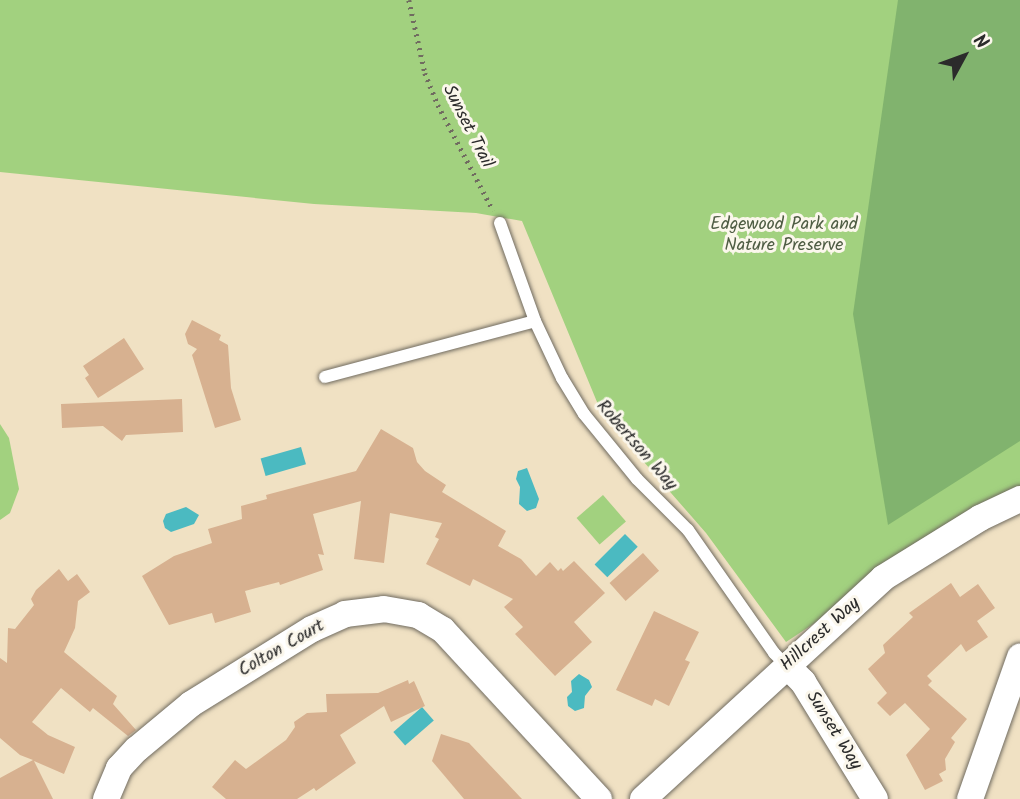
<!DOCTYPE html>
<html>
<head>
<meta charset="utf-8">
<style>
	body { margin:0 }
	#map { position:relative; width:1020px; height:799px; overflow:hidden; background:#f0e1c3; font-family:Kalam,sans-serif }
	div>[style] { position:absolute }
	[style*='--x'] { left:calc(var(--x)*1px); top:calc(var(--y)*1px); width:calc(var(--w)*1px); rotate:calc(var(--a)*1deg) }
	.green>* { inset:0; background:#a2d17f; transform-origin:0 0 }
	.forest>* { inset:0; background:#81b36e }
	.water>* { inset:0; background:#4bbac1; transform-origin:0 0 }
	.building>* { inset:0; background:#d7b190; transform-origin:0 0 }
	.path>* { height:4.5px; margin-top:-2.25px; transform-origin:0; background:repeating-linear-gradient(90deg,#706b60 0 2px,transparent 0 7px) }
	.roads { filter:drop-shadow(0 0 2px #706b60) drop-shadow(0 0 2px #706b60) }
	.service>* { height:12px; margin:-6px; padding:0 6px; transform-origin:6px; border-radius:6px; background:#fff }
	.minor>* { height:26px; margin:-13px; padding:0 13px; transform-origin:13px; border-radius:13px; background:#fff }
	span { translate:-50% -50%; white-space:nowrap; text-align:center; line-height:1.15; -webkit-text-stroke:6px #fbf7ec; paint-order:stroke }
	.street-label { font-size:18px; color:#2b2b2b }
	.park-label { font-size:18px; color:#4f5d44 }
	.north { position:absolute; left:929px; top:21px; width:70px; height:70px; -webkit-text-stroke:5px #fbf7ec; paint-order:stroke; rotate:49deg; font-size:19px; font-weight:700; line-height:28px; text-align:center; color:#2b2b2b }
	.north::after { content:''; display:block; margin:auto; width:24px; height:32px; background:#2b2b2b; clip-path:polygon(50% 0,100% 100%,50% 72%,0 100%) }
</style>
</head>
<body>
<div id="map">
	<div class="green">
		<i style="clip-path:polygon(0 0,1020px 0,1020px 499px,883px 578px,786px 642px,706px 533px,602px 414px,522px 221px,476px 213px,314px 204px,0 172px)"></i>
		<i style="clip-path:polygon(0 424px,9px 438px,19px 489px,10px 513px,0 520px)"></i>
		<i style="left:603px;top:495px;width:35px;height:35px;rotate:49deg"></i>
	</div>
	<div class="forest">
		<i style="clip-path:polygon(898px 0,1020px 0,1020px 441px,888px 525px,853px 314px)"></i>
	</div>
	<div class="water">
		<i style="left:301px;top:447px;width:18px;height:42px;rotate:74deg"></i>
		<i style="clip-path:polygon(527px 468px,539px 499px,536px 508px,527px 511px,519px 504px,520px 487px,516px 479px,518px 471px)"></i>
		<i style="clip-path:polygon(186px 507px,199px 515px,194px 524px,171px 532px,165px 528px,163px 521px,166px 514px)"></i>
		<i style="left:625px;top:534px;width:18px;height:43px;rotate:45deg"></i>
		<i style="clip-path:polygon(579px 674px,589px 680px,592px 687px,585px 696px,584px 708px,575px 711px,568px 706px,567px 697px,572px 692px,571px 681px)"></i>
		<i style="left:422px;top:707px;width:18px;height:38px;rotate:49deg"></i>
	</div>
	<div class="building">
		<i style="clip-path:polygon(192px 320px,221px 335px,219px 340px,228px 345px,231px 388px,241px 420px,215px 428px,192px 355px,197px 349px,188px 344px,185px 334px)"></i>
		<i style="clip-path:polygon(124px 338px,144px 369px,98px 398px,85px 378px,89px 375px,83px 366px)"></i>
		<i style="clip-path:polygon(182px 399px,183px 432px,126px 435px,122px 441px,103px 426px,62px 428px,61px 404px)"></i>
		<i style="clip-path:polygon(381px 429px,413px 448px,417px 462px,425px 471px,446px 485px,442px 492px,506px 531px,498px 546px,521px 559px,536px 576px,550px 562px,558px 571px,561px 568px,563px 571px,574px 561px,605px 593px,574px 622px,592px 642px,555px 676px,515px 634px,523px 627px,504px 607px,513px 599px,473px 579px,470px 586px,426px 564px,439px 539px,435px 537px,442px 523px,390px 513px,384px 563px,354px 559px,361px 501px,313px 514px,324px 555px,318px 554px,323px 570px,280px 585px,279px 582px,245px 591px,251px 612px,215px 623px,212px 613px,169px 625px,142px 576px,174px 556px,212px 543px,208px 529px,242px 519px,241px 506px,267px 499px,266px 495px,356px 471px)"></i>
		<i style="left:643px;top:553px;width:24px;height:45px;rotate:48deg"></i>
		<i style="clip-path:polygon(59px 569px,68px 581px,77px 574px,90px 592px,78px 601px,75px 628px,64px 652px,117px 696px,113px 704px,136px 730px,128px 736px,93px 708px,90px 712px,61px 688px,32px 722px,48px 735px,75px 747px,64px 774px,34px 761px,53px 799px,0 799px,0 778px,33px 760px,20px 755px,0 738px,0 658px,7px 663px,8px 628px,15px 629px,34px 605px,31px 599px,36px 590px)"></i>
		<i style="clip-path:polygon(951px 583px,960px 597px,978px 584px,995px 608px,977px 621px,988px 637px,966px 652px,961px 644px,927px 676px,932px 681px,928px 685px,967px 719px,951px 738px,955px 742px,945px 759px,946px 770px,939px 774px,943px 781px,925px 790px,906px 755px,930px 729px,905px 703px,890px 716px,877px 703px,887px 693px,868px 669px,885px 653px,883px 645px,913px 617px,909px 613px)"></i>
		<i style="clip-path:polygon(654px 611px,699px 632px,685px 660px,690px 662px,669px 706px,655px 699px,652px 706px,616px 690px)"></i>
		<i style="clip-path:polygon(408px 680px,409px 684px,414px 681px,425px 706px,391px 722px,384px 706px,340px 735px,356px 763px,316px 791px,314px 788px,297px 799px,226px 799px,212px 787px,235px 760px,246px 769px,286px 740px,295px 727px,294px 722px,307px 713px,327px 712px,326px 694px,378px 693px)"></i>
		<i style="clip-path:polygon(441px 734px,469px 743px,522px 799px,464px 799px,432px 761px)"></i>
	</div>
	<div class="path">
		<i style="--x:409;--y:0;--w:75;--a:77.6"></i>
		<i style="--x:425;--y:73;--w:35;--a:68"></i>
		<i style="--x:438;--y:105;--w:119;--a:62.4"></i>
	</div>
	<div class="roads">
		<div class="service">
			<i style="--x:500;--y:223;--w:104;--a:70.3"></i>
			<i style="--x:535;--y:321;--w:63;--a:64.7"></i>
			<i style="--x:562;--y:378;--w:42;--a:58.6"></i>
			<i style="--x:584;--y:414;--w:84;--a:50.8"></i>
			<i style="--x:637;--y:479;--w:72;--a:45"></i>
			<i style="--x:688;--y:530;--w:150;--a:55"></i>
			<i style="--x:774;--y:653;--w:18;--a:45"></i>
			<i style="--x:325;--y:377;--w:217;--a:-14.9"></i>
		</div>
		<div class="minor">
			<i style="--x:787;--y:666;--w:23;--a:45"></i>
			<i style="--x:803;--y:682;--w:137;--a:58.4"></i>
			<i style="--x:106;--y:799;--w:34;--a:-67"></i>
			<i style="--x:119;--y:768;--w:26;--a:-47"></i>
			<i style="--x:137;--y:749;--w:70;--a:-39.8"></i>
			<i style="--x:191;--y:704;--w:142;--a:-31.8"></i>
			<i style="--x:312;--y:629;--w:36;--a:-24"></i>
			<i style="--x:345;--y:614;--w:39;--a:-7"></i>
			<i style="--x:384;--y:609;--w:35;--a:10"></i>
			<i style="--x:418;--y:615;--w:29;--a:31"></i>
			<i style="--x:443;--y:630;--w:230;--a:47.3"></i>
			<i style="--x:643;--y:799;--w:326;--a:-42.6"></i>
			<i style="--x:883;--y:578;--w:114;--a:-31.7"></i>
			<i style="--x:980;--y:518;--w:44;--a:-25.4"></i>
			<i style="--x:970;--y:799;--w:151;--a:-70.6"></i>
		</div>
	</div>
	<div class="street-label">
		<span style="left:467px;top:127px;rotate:63deg">Sunset Trail</span>
		<span style="left:636px;top:446px;rotate:49deg">Robertson Way</span>
		<span style="left:821px;top:635px;rotate:-42deg">Hillcrest Way</span>
		<span style="left:282px;top:649px;rotate:-30deg">Colton Court</span>
		<span style="left:833px;top:731px;rotate:58deg">Sunset Way</span>
	</div>
	<div class="park-label">
		<span style="left:784px;top:236px">Edgewood Park and<br>Nature Preserve</span>
	</div>
	<div class="north">N</div>
</div>
</body>
</html>
